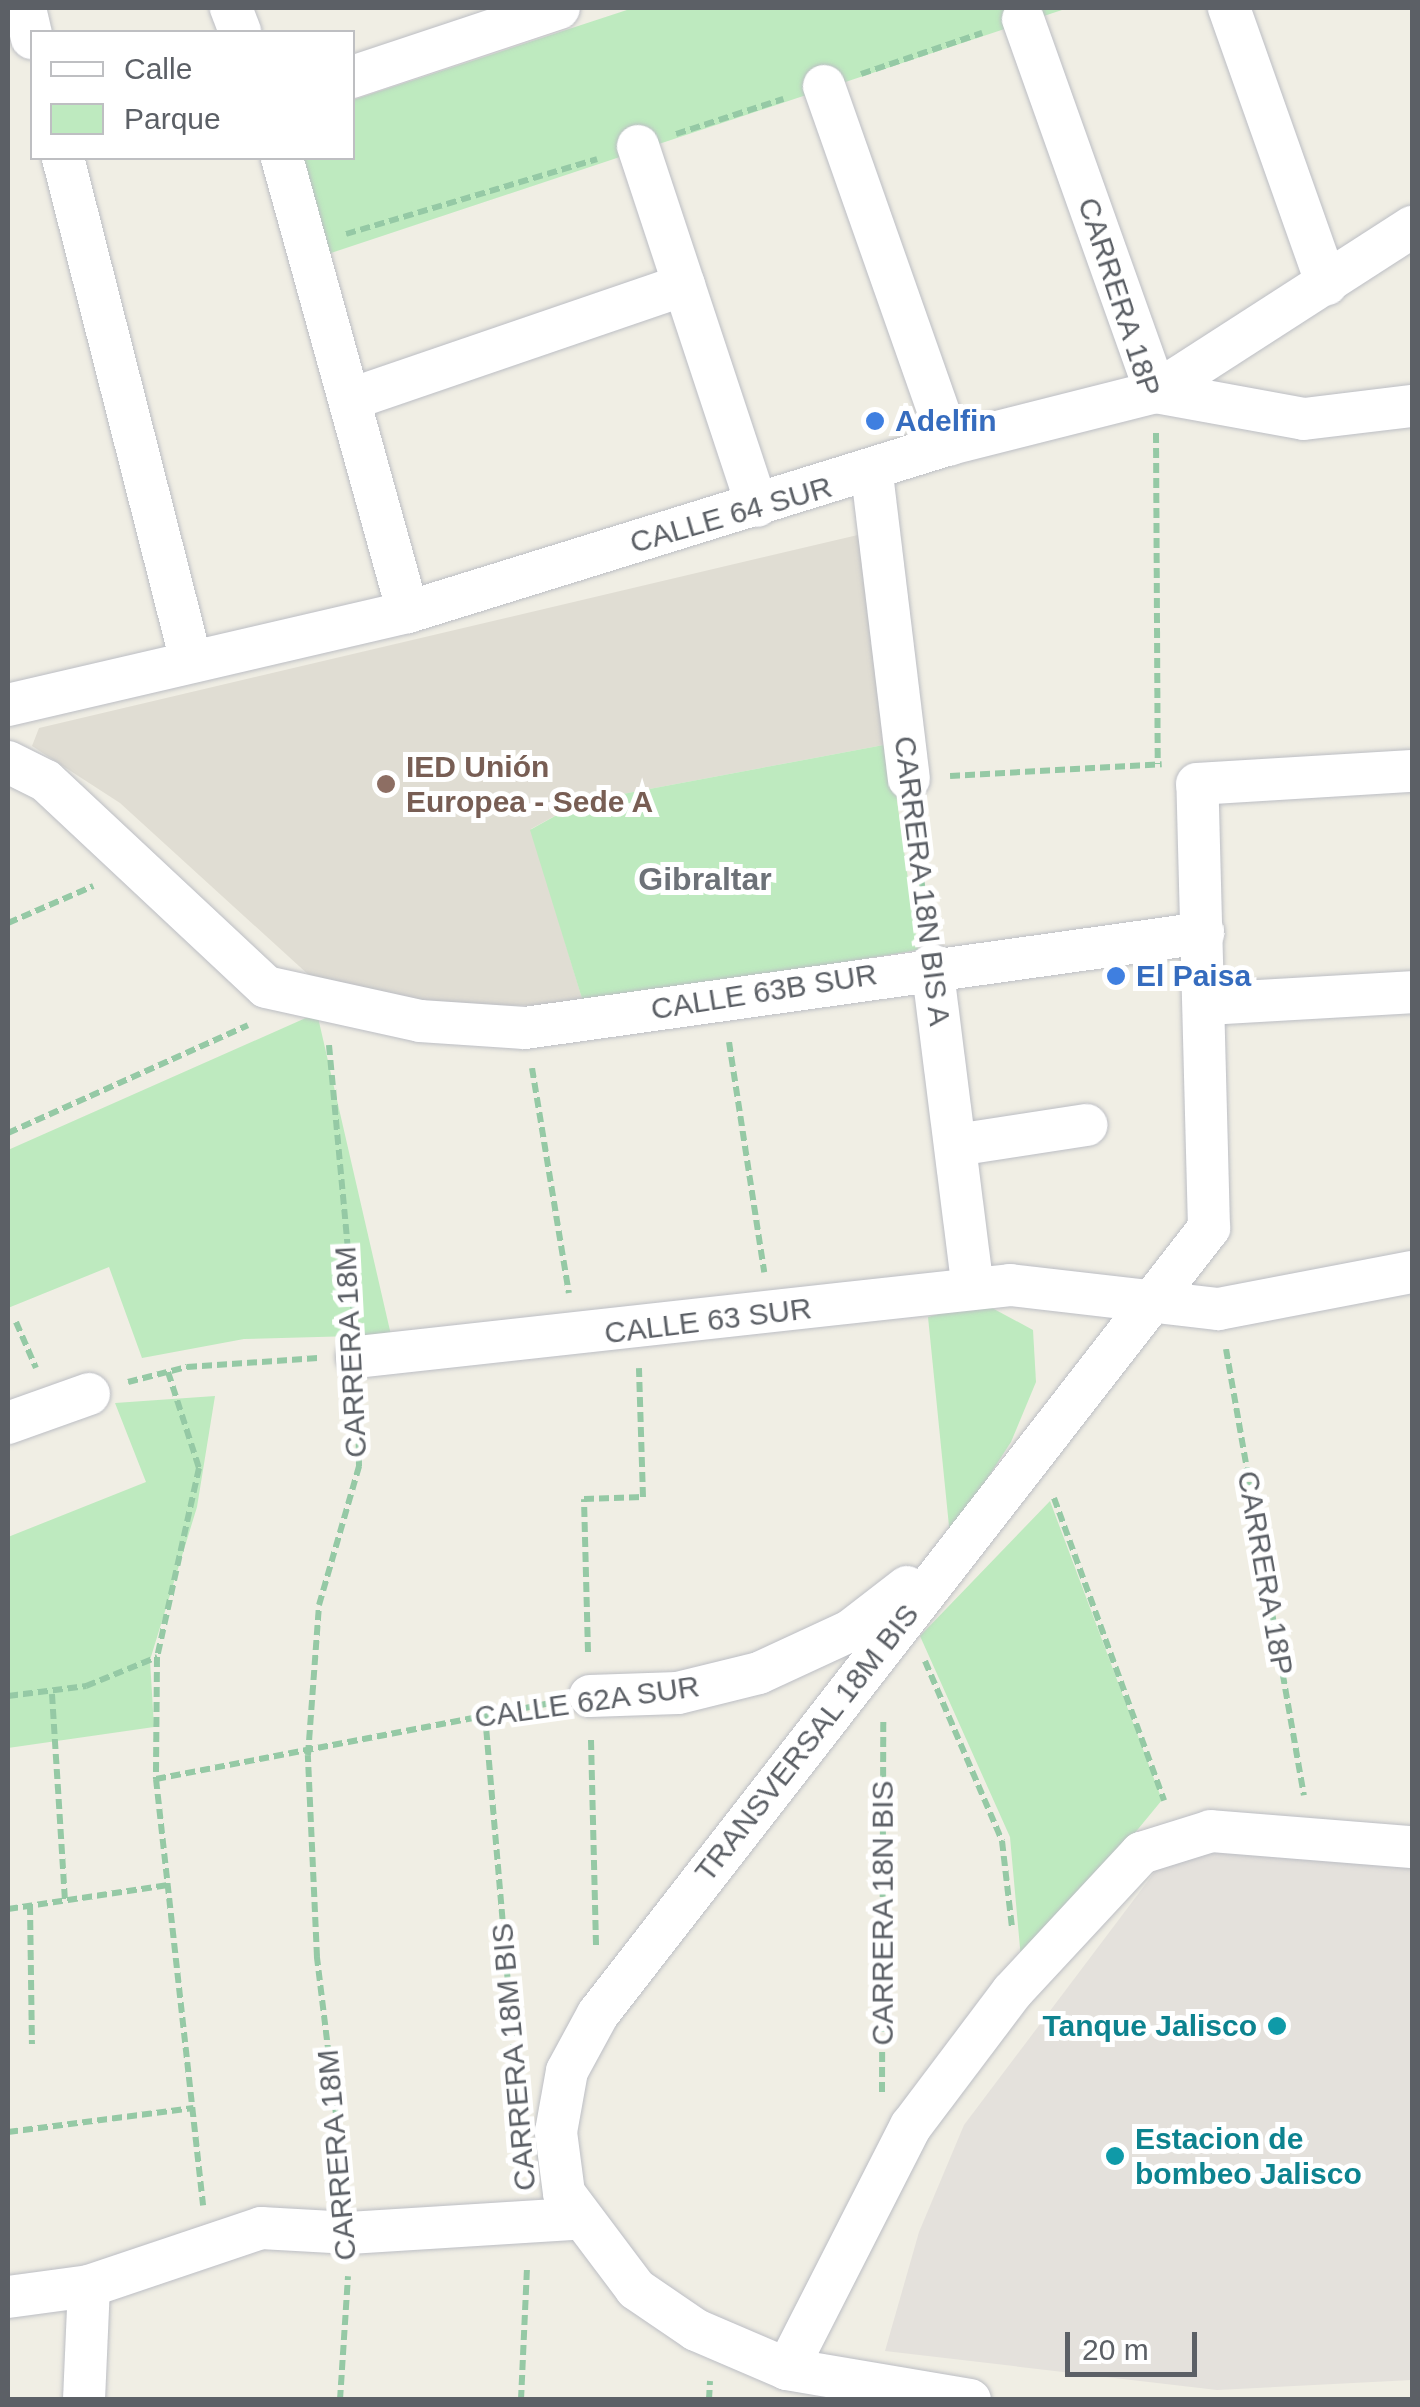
<!DOCTYPE html>
<html>
<head>
<meta charset="utf-8">
<style>
	body { margin:0 }
	#map { position:relative; width:1420px; height:2407px; overflow:hidden; background:#f0eee4; font-family:Helvetica,sans-serif }
	div>[style] { position:absolute }
	[style*='--x'] { left:calc(var(--x)*1px); top:calc(var(--y)*1px); width:calc(var(--w)*1px); rotate:calc(var(--a)*1deg) }
	.industrial>* { inset:0; background:#e4e1dc }
	.education>* { inset:0; background:#e0ddd3 }
	.green>* { inset:0; background:#beeabf }
	.path>* { height:6px; margin-top:-3px; transform-origin:0; background:repeating-linear-gradient(90deg,#95c9a5 0 10px,transparent 0 15px) }
	.roads { filter:drop-shadow(0 0 2px #bcbec4) drop-shadow(0 0 2px #bcbec4) }
	.street>* { height:42px; margin:-21px; padding:0 21px; transform-origin:21px; border-radius:21px; background:#fff }
	.dots>* { width:28px; height:28px; translate:-50% -50%; box-sizing:border-box; border:5px solid #fff; border-radius:50% }
	span { translate:-50% -50%; white-space:nowrap; text-align:center; line-height:1.15; -webkit-text-stroke:10px #fff; paint-order:stroke }
	.street-label { font-size:30px; color:#5c6066 }
	.shop-label { font-size:30px; color:#366cbe; font-weight:700 }
	.left { translate:0 -50%; text-align:left }
	.education-label { font-size:30px; color:#785e54; font-weight:700 }
	.culture-label { font-size:30px; color:#0d838f; font-weight:700 }
	.right { translate:-100% -50%; text-align:right }
	.neighbourhood-label { font-size:32px; color:#6d7278; font-weight:700 }
	.frame { position:absolute; inset:0; border:10px solid #5c6066; pointer-events:none }
	.legend { position:absolute; left:30px; top:30px; width:325px; height:130px; box-sizing:border-box; background:#fff; border:2px solid #bebfc2; margin:0; padding:12px 18px; list-style:none; font-size:30px; color:#5c6066 }
	.legend li { display:flex; align-items:center; gap:20px; height:50px }
	.legend b { width:50px; border:2px solid #bebfc2 }
	.scale { position:absolute; left:1065px; top:2332px; width:132px; height:45px; box-sizing:border-box; border:5px solid #5c6066; border-top:0; padding-left:12px; font-size:30px; line-height:35px; white-space:nowrap; color:#5c6066; -webkit-text-stroke:8px #fff; paint-order:stroke }
</style>
</head>
<body>
<div id="map">
	<div class="industrial">
		<i style="clip-path:polygon(1192px 1842px,1412px 1866px,1412px 2380px,1217px 2390px,885px 2351px,919px 2232px,964px 2125px,1169px 1853px)"></i>
	</div>
	<div class="education">
		<i style="clip-path:polygon(862px 534px,889px 744px,580px 802px,531px 829px,584px 1005px,425px 1006px,311px 977px,120px 803px,32px 746px,39px 728px)"></i>
	</div>
	<div class="green">
		<i style="clip-path:polygon(633px 8px,1068px 8px,328px 254px,296px 158px,352px 158px,353px 100px)"></i>
		<i style="clip-path:polygon(889px 744px,918px 950px,584px 1005px,530px 830px,580px 802px)"></i>
		<i style="clip-path:polygon(317px 1013px,391px 1335px,244px 1339px,142px 1358px,109px 1267px,8px 1308px,8px 1150px)"></i>
		<i style="clip-path:polygon(981px 1302px,1033px 1330px,1036px 1382px,1011px 1442px,950px 1536px,928px 1317px)"></i>
		<i style="clip-path:polygon(215px 1396px,197px 1507px,150px 1660px,154px 1727px,8px 1748px,8px 1537px,146px 1482px,115px 1403px)"></i>
		<i style="clip-path:polygon(1050px 1501px,1162px 1800px,1022px 1970px,1010px 1837px,920px 1636px)"></i>
	</div>
	<div class="path">
		<i style="--x:861;--y:74;--w:128;--a:-18.7"></i>
		<i style="--x:676;--y:134;--w:113;--a:-18.1"></i>
		<i style="--x:346;--y:234;--w:262;--a:-16.6"></i>
		<i style="--x:1156;--y:433;--w:331;--a:89.7"></i>
		<i style="--x:950;--y:776;--w:212;--a:-3.2"></i>
		<i style="--x:914;--y:820;--w:107;--a:83"></i>
		<i style="--x:8;--y:923;--w:93;--a:-23.5"></i>
		<i style="--x:729;--y:1042;--w:233;--a:81.3"></i>
		<i style="--x:329;--y:1045;--w:273;--a:84.7"></i>
		<i style="--x:532;--y:1068;--w:228;--a:80.7"></i>
		<i style="--x:8;--y:1133;--w:263;--a:-24.2"></i>
		<i style="--x:16;--y:1322;--w:50;--a:66.5"></i>
		<i style="--x:1226;--y:1349;--w:453;--a:80.1"></i>
		<i style="--x:168;--y:1372;--w:101;--a:72.1"></i>
		<i style="--x:199;--y:1468;--w:194;--a:102.5"></i>
		<i style="--x:157;--y:1657;--w:122;--a:90.5"></i>
		<i style="--x:156;--y:1779;--w:429;--a:83.7"></i>
		<i style="--x:128;--y:1382;--w:61;--a:-14.3"></i>
		<i style="--x:187;--y:1367;--w:131;--a:-3.9"></i>
		<i style="--x:1054;--y:1498;--w:322;--a:70"></i>
		<i style="--x:588;--y:1652;--w:153;--a:-91.5"></i>
		<i style="--x:584;--y:1499;--w:59;--a:-1.9"></i>
		<i style="--x:643;--y:1497;--w:129;--a:-91.8"></i>
		<i style="--x:925;--y:1661;--w:196;--a:66.8"></i>
		<i style="--x:1002;--y:1841;--w:87;--a:83.4"></i>
		<i style="--x:52;--y:1694;--w:206;--a:86.4"></i>
		<i style="--x:8;--y:1696;--w:79;--a:-7.3"></i>
		<i style="--x:86;--y:1686;--w:77;--a:-22.2"></i>
		<i style="--x:485;--y:1715;--w:375;--a:85.1"></i>
		<i style="--x:591;--y:1740;--w:207;--a:88.6"></i>
		<i style="--x:156;--y:1779;--w:398;--a:-10.9"></i>
		<i style="--x:30;--y:1905;--w:139;--a:89.2"></i>
		<i style="--x:8;--y:1909;--w:162;--a:-8.5"></i>
		<i style="--x:882;--y:2092;--w:373;--a:-89.8"></i>
		<i style="--x:8;--y:2132;--w:187;--a:-7.4"></i>
		<i style="--x:345;--y:2189;--w:234;--a:-96.9"></i>
		<i style="--x:317;--y:1957;--w:202;--a:-92.6"></i>
		<i style="--x:308;--y:1755;--w:150;--a:-85.8"></i>
		<i style="--x:319;--y:1605;--w:145;--a:-73.9"></i>
		<i style="--x:359;--y:1466;--w:67;--a:-90.9"></i>
		<i style="--x:340;--y:2400;--w:124;--a:-86.3"></i>
		<i style="--x:521;--y:2400;--w:134;--a:-87.4"></i>
		<i style="--x:709;--y:2400;--w:19;--a:-87"></i>
	</div>
	<div class="roads">
		<div class="street">
			<i style="--x:25;--y:8;--w:31;--a:77"></i>
			<i style="--x:231;--y:8;--w:26;--a:69"></i>
			<i style="--x:1229;--y:8;--w:293;--a:70.5"></i>
			<i style="--x:1023;--y:19;--w:396;--a:70.4"></i>
			<i style="--x:1156;--y:392;--w:150;--a:10.3"></i>
			<i style="--x:1304;--y:419;--w:109;--a:-6.9"></i>
			<i style="--x:352;--y:77;--w:218;--a:-18.4"></i>
			<i style="--x:824;--y:86;--w:380;--a:70.6"></i>
			<i style="--x:638;--y:146;--w:379;--a:71.7"></i>
			<i style="--x:63;--y:158;--w:519;--a:75.72"></i>
			<i style="--x:282;--y:158;--w:471;--a:74.5"></i>
			<i style="--x:351;--y:399;--w:352;--a:-18.9"></i>
			<i style="--x:872;--y:474;--w:307;--a:83.1"></i>
			<i style="--x:8;--y:705;--w:411;--a:-13.1"></i>
			<i style="--x:408;--y:612;--w:567;--a:-17.22"></i>
			<i style="--x:950;--y:444;--w:212;--a:-14.2"></i>
			<i style="--x:1156;--y:392;--w:305;--a:-32.8"></i>
			<i style="--x:8;--y:762;--w:42;--a:26.6"></i>
			<i style="--x:46;--y:781;--w:301;--a:43.1"></i>
			<i style="--x:266;--y:987;--w:158;--a:12.4"></i>
			<i style="--x:420;--y:1021;--w:105;--a:3.8"></i>
			<i style="--x:525;--y:1028;--w:685;--a:-7.98"></i>
			<i style="--x:932;--y:965;--w:326;--a:82.8"></i>
			<i style="--x:1206;--y:1004;--w:206;--a:-3.3"></i>
			<i style="--x:956;--y:1145;--w:132;--a:-8.7"></i>
			<i style="--x:357;--y:1357;--w:657;--a:-6.29"></i>
			<i style="--x:1010;--y:1285;--w:210;--a:6.6"></i>
			<i style="--x:1219;--y:1309;--w:197;--a:-10.9"></i>
			<i style="--x:8;--y:1423;--w:86;--a:-19.7"></i>
			<i style="--x:590;--y:1696;--w:88;--a:-2"></i>
			<i style="--x:678;--y:1693;--w:83;--a:-13.9"></i>
			<i style="--x:759;--y:1673;--w:100;--a:-24.8"></i>
			<i style="--x:850;--y:1631;--w:72;--a:-37.7"></i>
			<i style="--x:8;--y:2297;--w:82;--a:-7.7"></i>
			<i style="--x:89;--y:2286;--w:182;--a:-18.6"></i>
			<i style="--x:261;--y:2228;--w:89;--a:3.2"></i>
			<i style="--x:350;--y:2233;--w:225;--a:-3.6"></i>
			<i style="--x:787;--y:2369;--w:273;--a:-63"></i>
			<i style="--x:911;--y:2126;--w:168;--a:-53"></i>
			<i style="--x:1012;--y:1992;--w:190;--a:-47.1"></i>
			<i style="--x:1141;--y:1853;--w:73;--a:-17.4"></i>
			<i style="--x:1211;--y:1831;--w:202;--a:4.6"></i>
			<i style="--x:84;--y:2400;--w:114;--a:-87.5"></i>
			<i style="--x:970;--y:2400;--w:186;--a:-170.4"></i>
			<i style="--x:787;--y:2369;--w:99;--a:-156.8"></i>
			<i style="--x:696;--y:2330;--w:73;--a:-145.7"></i>
			<i style="--x:636;--y:2289;--w:120;--a:-126.9"></i>
			<i style="--x:564;--y:2193;--w:62;--a:-97.5"></i>
			<i style="--x:556;--y:2132;--w:62;--a:-79.8"></i>
			<i style="--x:567;--y:2071;--w:65;--a:-61.5"></i>
			<i style="--x:598;--y:2014;--w:996;--a:-52.14"></i>
			<i style="--x:1209;--y:1228;--w:444;--a:-91.5"></i>
			<i style="--x:1197;--y:784;--w:215;--a:-3.5"></i>
		</div>
	</div>
	<div class="dots">
		<i style="left:875px;top:421px;background:#3f7fe0"></i>
		<i style="left:386px;top:784px;background:#8d6e63"></i>
		<i style="left:1116px;top:976px;background:#3f7fe0"></i>
		<i style="left:1277px;top:2026px;background:#0f9aa8"></i>
		<i style="left:1115px;top:2156px;background:#0f9aa8"></i>
	</div>
	<div class="street-label">
		<span style="left:1119px;top:297px;rotate:72deg">CARRERA 18P</span>
		<span style="left:731px;top:515px;rotate:-16deg">CALLE 64 SUR</span>
		<span style="left:922px;top:881px;rotate:83deg">CARRERA 18N BIS A</span>
		<span style="left:764px;top:992px;rotate:-9deg">CALLE 63B SUR</span>
		<span style="left:708px;top:1321px;rotate:-7deg">CALLE 63 SUR</span>
		<span style="left:351px;top:1352px;rotate:-93deg">CARRERA 18M</span>
		<span style="left:1265px;top:1573px;rotate:80deg">CARRERA 18P</span>
		<span style="left:587px;top:1702px;rotate:-8deg">CALLE 62A SUR</span>
		<span style="left:807px;top:1743px;rotate:-52deg">TRANSVERSAL 18M BIS</span>
		<span style="left:883px;top:1913px;rotate:-90deg">CARRERA 18N BIS</span>
		<span style="left:514px;top:2057px;rotate:-95deg">CARRERA 18M BIS</span>
		<span style="left:337px;top:2155px;rotate:-95deg">CARRERA 18M</span>
	</div>
	<div class="shop-label">
		<span class="left" style="left:895px;top:421px">Adelfin</span>
		<span class="left" style="left:1136px;top:976px">El Paisa</span>
	</div>
	<div class="education-label">
		<span class="left" style="left:406px;top:784px">IED Unión<br>Europea - Sede A</span>
	</div>
	<div class="culture-label">
		<span class="right" style="left:1257px;top:2026px">Tanque Jalisco</span>
		<span class="left" style="left:1135px;top:2156px">Estacion de<br>bombeo Jalisco</span>
	</div>
	<div class="neighbourhood-label">
		<span style="left:705px;top:879px">Gibraltar</span>
	</div>
	<div class="frame"></div>
	<ul class="legend">
	<li><b style="height:12px;background:#fff"></b>Calle</li>
	<li><b style="height:28px;background:#beeabf"></b>Parque</li>
	</ul>
	<div class="scale">20 m</div>
</div>
</body>
</html>
